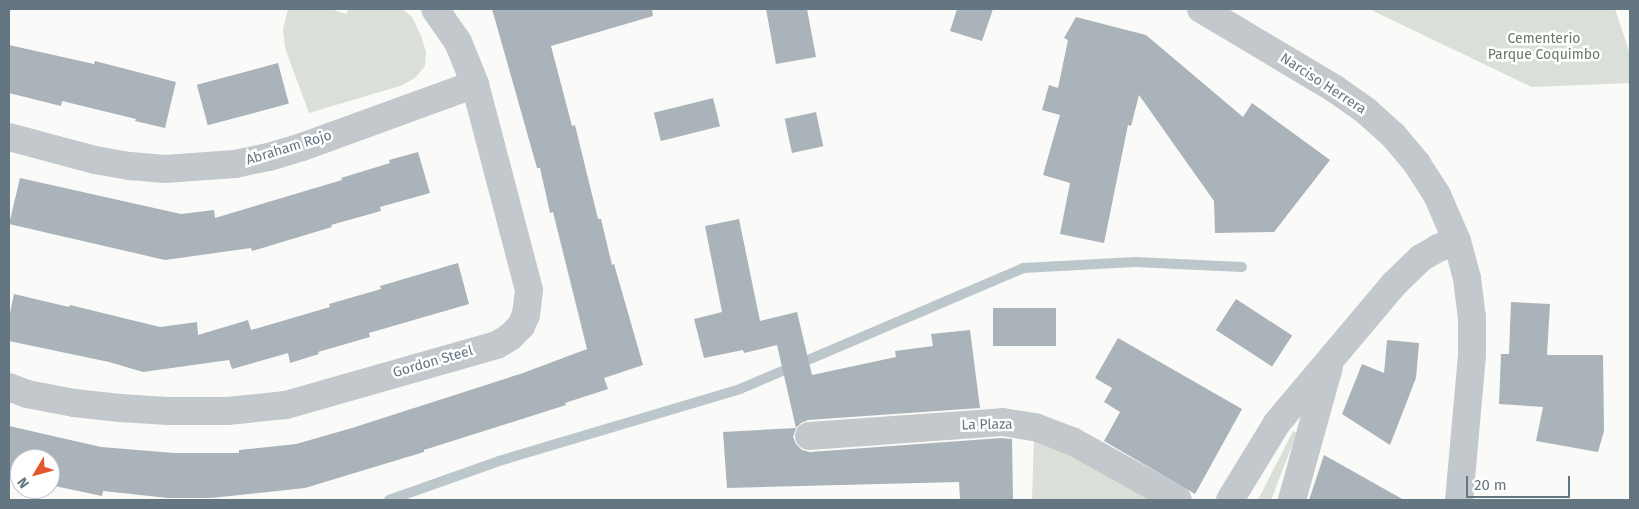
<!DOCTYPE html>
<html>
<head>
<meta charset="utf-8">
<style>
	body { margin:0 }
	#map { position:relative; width:1639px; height:509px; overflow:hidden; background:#fafaf8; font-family:"Fira Sans",sans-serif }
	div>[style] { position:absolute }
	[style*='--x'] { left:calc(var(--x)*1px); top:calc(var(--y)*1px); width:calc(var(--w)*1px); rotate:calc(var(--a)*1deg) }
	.green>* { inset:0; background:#dadfd7 }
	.stream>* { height:10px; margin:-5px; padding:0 5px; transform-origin:5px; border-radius:5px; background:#bbc7cb }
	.building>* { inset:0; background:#aab3b9; transform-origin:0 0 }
	.minor>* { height:28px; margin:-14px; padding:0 14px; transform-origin:14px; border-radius:14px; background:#c3c8cc }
	.tertiary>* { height:28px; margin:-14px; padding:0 14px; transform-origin:14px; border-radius:14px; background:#c3c8cc }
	span { translate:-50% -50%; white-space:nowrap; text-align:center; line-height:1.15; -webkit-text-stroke:5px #fff; paint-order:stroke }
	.park-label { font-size:14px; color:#687a64 }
	.street-label { font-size:14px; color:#657683 }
	.frame { position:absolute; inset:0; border:10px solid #657683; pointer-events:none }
	.north { position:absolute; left:10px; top:449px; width:50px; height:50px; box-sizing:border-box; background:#fff; border:1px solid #c1c8cd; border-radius:50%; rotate:233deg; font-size:14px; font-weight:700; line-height:20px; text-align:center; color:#657683 }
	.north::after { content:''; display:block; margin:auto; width:18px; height:22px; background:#e4572e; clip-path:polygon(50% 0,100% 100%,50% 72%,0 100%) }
	.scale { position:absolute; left:1466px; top:476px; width:104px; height:22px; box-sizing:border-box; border:2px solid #657683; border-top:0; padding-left:6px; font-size:15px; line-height:18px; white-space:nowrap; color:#657683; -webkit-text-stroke:4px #fff; paint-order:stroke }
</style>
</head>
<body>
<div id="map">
	<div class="green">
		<i style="clip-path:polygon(288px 9px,330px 9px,346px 14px,349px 9px,402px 9px,412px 17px,421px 36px,426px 52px,425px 66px,416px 77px,403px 85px,309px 113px,285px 48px,283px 30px)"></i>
		<i style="clip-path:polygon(1369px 9px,1615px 9px,1630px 54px,1630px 83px,1532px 87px)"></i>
		<i style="clip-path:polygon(1293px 431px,1297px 433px,1271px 500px,1258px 500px)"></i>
		<i style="clip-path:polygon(1034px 435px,1159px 500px,1032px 500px)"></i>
	</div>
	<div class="stream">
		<i style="--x:389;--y:500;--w:117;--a:-19.5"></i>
		<i style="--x:499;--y:461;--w:252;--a:-16.6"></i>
		<i style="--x:740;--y:389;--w:308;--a:-23.1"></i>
		<i style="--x:1023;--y:268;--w:112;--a:-3.1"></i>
		<i style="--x:1135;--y:262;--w:107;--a:2.7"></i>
	</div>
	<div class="building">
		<i style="clip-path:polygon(492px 9px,652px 9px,653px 16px,551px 46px,572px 126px,575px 125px,598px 219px,601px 219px,612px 265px,614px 264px,643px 365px,604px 378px,608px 389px,565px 403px,566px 405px,424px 450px,424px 452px,305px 488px,211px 498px,168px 498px,103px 491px,102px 496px,50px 485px,50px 459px,20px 459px,20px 477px,9px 475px,9px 426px,101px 447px,174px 453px,239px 453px,239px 450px,296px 444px,352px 428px,523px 373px,587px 349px,553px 212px,550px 213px,540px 168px,537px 168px)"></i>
		<i style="clip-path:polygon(766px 9px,807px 9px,816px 57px,776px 64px)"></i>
		<i style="clip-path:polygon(957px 9px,993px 9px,982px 41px,950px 31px)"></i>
		<i style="clip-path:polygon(1076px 17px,1146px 35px,1243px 117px,1252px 103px,1330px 160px,1274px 232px,1215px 233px,1214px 201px,1139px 95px,1131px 126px,1128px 125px,1104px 243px,1060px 234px,1070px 183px,1043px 175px,1060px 115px,1042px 110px,1049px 85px,1058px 88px,1068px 40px,1064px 38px)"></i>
		<i style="clip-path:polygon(9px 45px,94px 64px,95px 61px,176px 82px,165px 128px,135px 121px,136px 119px,62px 101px,61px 106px,9px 93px)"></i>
		<i style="left:278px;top:63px;width:42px;height:84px;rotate:75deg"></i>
		<i style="left:713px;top:98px;width:29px;height:61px;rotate:76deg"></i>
		<i style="left:816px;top:112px;width:35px;height:32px;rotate:78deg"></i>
		<i style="clip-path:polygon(418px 152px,430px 193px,380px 207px,381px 211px,331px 225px,332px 227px,252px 251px,251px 248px,165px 260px,9px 224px,20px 178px,181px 214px,214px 210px,215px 218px,342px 180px,341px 178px,390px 163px,389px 160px)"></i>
		<i style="clip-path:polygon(739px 219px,760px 321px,797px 312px,812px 375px,896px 357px,895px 351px,933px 346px,931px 334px,970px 330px,980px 408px,808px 420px,801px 423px,796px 428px,777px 345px,744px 353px,743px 350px,704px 358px,694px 319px,722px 312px,705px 226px)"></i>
		<i style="clip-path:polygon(458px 263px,469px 304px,369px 333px,370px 337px,318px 352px,319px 354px,290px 363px,288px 353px,232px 369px,229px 360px,143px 372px,109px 362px,9px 341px,9px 318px,14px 294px,69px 307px,70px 305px,160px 327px,197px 322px,198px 335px,248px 320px,251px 330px,330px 307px,329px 304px,381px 289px,380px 286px)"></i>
		<i style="left:1236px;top:299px;width:67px;height:37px;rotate:33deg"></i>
		<i style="clip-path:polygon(1511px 302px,1550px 304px,1547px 355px,1603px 355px,1604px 431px,1598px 452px,1536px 441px,1543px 407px,1499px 404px,1501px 354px,1509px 354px)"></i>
		<i style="left:993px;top:308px;width:63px;height:38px"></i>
		<i style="clip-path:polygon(1118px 338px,1242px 409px,1195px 494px,1104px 441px,1120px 412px,1104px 402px,1112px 388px,1095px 378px)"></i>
		<i style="clip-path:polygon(1387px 340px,1419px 343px,1416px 378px,1390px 445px,1342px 414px,1362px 364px,1384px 373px)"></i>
		<i style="clip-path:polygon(796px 428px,793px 437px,796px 444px,802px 450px,810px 452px,1001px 438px,1012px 439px,1013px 500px,960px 500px,959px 482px,727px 488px,723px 432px)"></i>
		<i style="clip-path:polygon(1324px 455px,1404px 500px,1309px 500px)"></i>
	</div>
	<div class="minor">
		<i style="--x:9;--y:137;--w:89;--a:15"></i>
		<i style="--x:95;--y:160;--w:36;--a:10"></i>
		<i style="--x:130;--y:166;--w:35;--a:5"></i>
		<i style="--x:165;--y:169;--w:70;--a:-4.1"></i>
		<i style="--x:235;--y:164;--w:35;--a:-12"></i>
		<i style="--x:269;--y:157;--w:34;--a:-17"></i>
		<i style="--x:302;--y:147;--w:184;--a:-20"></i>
		<i style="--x:9;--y:387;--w:19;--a:21"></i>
		<i style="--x:27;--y:394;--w:48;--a:10.8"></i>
		<i style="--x:74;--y:403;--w:46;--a:6.2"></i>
		<i style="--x:120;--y:408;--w:48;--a:3.6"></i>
		<i style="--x:168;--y:411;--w:59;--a:0"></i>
		<i style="--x:227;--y:411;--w:59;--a:-5.8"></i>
		<i style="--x:286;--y:405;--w:219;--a:-15.9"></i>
		<i style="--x:497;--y:345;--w:15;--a:-32"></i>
		<i style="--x:510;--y:337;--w:16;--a:-45"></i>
		<i style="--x:521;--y:326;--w:12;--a:-66"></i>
		<i style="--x:526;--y:315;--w:25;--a:-83"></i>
		<i style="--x:529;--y:290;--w:213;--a:-104.7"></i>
		<i style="--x:475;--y:84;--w:45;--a:-112"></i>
		<i style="--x:458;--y:42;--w:40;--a:-124.9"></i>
		<i style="--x:809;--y:436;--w:194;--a:-4.1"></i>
		<i style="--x:1002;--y:422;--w:33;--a:9"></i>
		<i style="--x:1035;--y:427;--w:40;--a:21"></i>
		<i style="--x:1072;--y:441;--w:121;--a:29.1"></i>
		<i style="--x:1230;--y:500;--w:90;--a:-58.6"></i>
		<i style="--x:1277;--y:423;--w:182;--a:-49.9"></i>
		<i style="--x:1394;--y:284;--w:37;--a:-44"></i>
		<i style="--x:1421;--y:258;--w:20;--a:-30"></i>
		<i style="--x:1438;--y:248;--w:20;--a:-20"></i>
		<i style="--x:1292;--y:500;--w:138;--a:-74.5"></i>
	</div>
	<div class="tertiary">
		<i style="--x:1201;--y:9;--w:156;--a:30.8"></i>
		<i style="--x:1335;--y:89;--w:37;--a:35"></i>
		<i style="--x:1365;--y:110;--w:38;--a:42"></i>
		<i style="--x:1393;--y:135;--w:38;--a:50"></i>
		<i style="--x:1417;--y:164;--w:37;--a:57"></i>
		<i style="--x:1437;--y:195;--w:50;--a:66.5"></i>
		<i style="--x:1457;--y:241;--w:38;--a:75"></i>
		<i style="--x:1467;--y:278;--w:39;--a:83"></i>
		<i style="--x:1472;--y:317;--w:38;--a:90"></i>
		<i style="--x:1472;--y:355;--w:146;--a:95.1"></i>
	</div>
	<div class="park-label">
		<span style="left:1544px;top:47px">Cementerio<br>Parque Coquimbo</span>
	</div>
	<div class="street-label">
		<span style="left:1323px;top:84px;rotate:33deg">Narciso Herrera</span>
		<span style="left:289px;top:148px;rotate:-17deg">Abraham Rojo</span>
		<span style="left:433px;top:362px;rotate:-16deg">Gordon Steel</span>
		<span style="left:987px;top:425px;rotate:-1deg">La Plaza</span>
	</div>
	<div class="frame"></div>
	<div class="north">N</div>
	<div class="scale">20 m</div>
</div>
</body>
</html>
